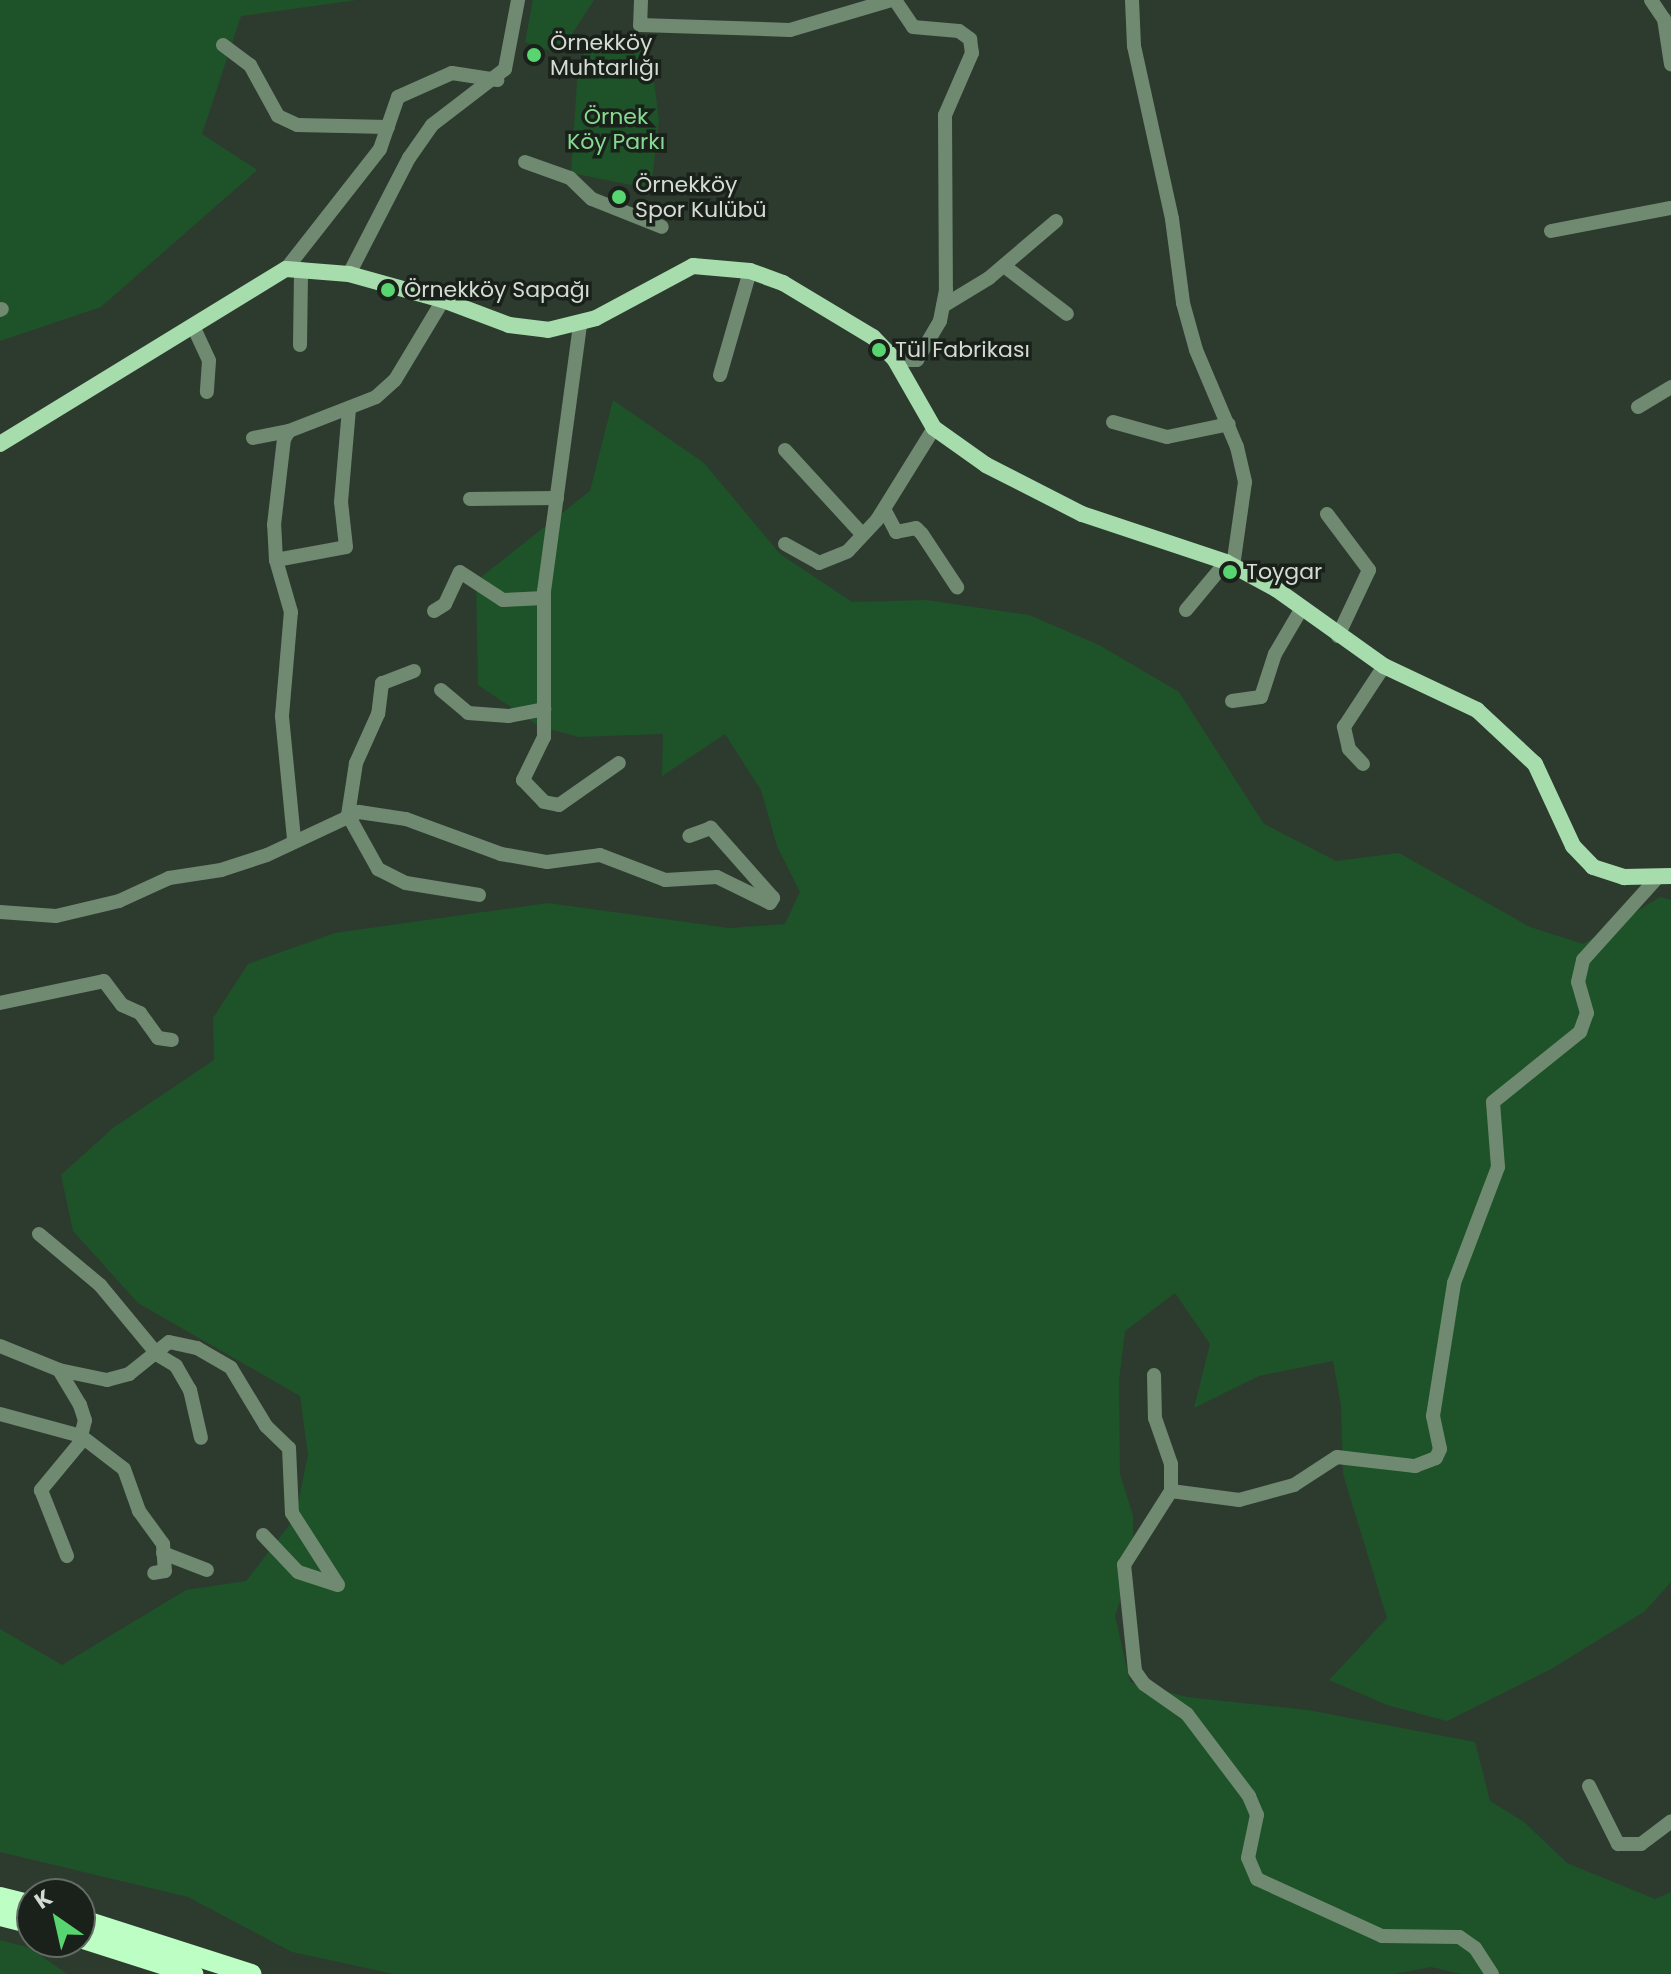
<!DOCTYPE html>
<html>
<head>
<meta charset="utf-8">
<style>
	body { margin:0 }
	#map { position:relative; width:1671px; height:1974px; overflow:hidden; background:#2d3b2f; font-family:Poppins,sans-serif }
	div>[style] { position:absolute }
	[style*='--x'] { left:calc(var(--x)*1px); top:calc(var(--y)*1px); width:calc(var(--w)*1px); rotate:calc(var(--a)*1deg) }
	.green>* { inset:0; background:#1e5228 }
	.minor>* { height:14px; margin:-7px; padding:0 7px; transform-origin:7px; border-radius:7px; background:#708a72 }
	.major>* { height:16px; margin:-8px; padding:0 8px; transform-origin:8px; border-radius:8px; background:#a7ddac }
	.highway>* { height:20px; margin:-10px; padding:0 10px; transform-origin:10px; border-radius:10px; background:#bcfec3 }
	.dots>* { width:22px; height:22px; translate:-50% -50%; box-sizing:border-box; border:4px solid #1a201a; border-radius:50% }
	span { translate:-50% -50%; white-space:nowrap; text-align:center; line-height:1.15; -webkit-text-stroke:7px #1a201a; paint-order:stroke }
	.poi-label { font-size:22px; color:#d3dbd3 }
	.left { translate:0 -50%; text-align:left }
	.park-label { font-size:22px; color:#85da90 }
	.north { position:absolute; left:16px; top:1878px; width:80px; height:80px; box-sizing:border-box; background:#1a201a; border:2px solid #646b64; border-radius:50%; rotate:326deg; font-size:22px; font-weight:700; line-height:32px; text-align:center; color:#d3dbd3 }
	.north::after { content:''; display:block; margin:auto; width:28px; height:36px; background:#58d570; clip-path:polygon(50% 0,100% 100%,50% 72%,0 100%) }
</style>
</head>
<body>
<div id="map">
	<div class="green">
		<i style="clip-path:polygon(0 0,357px 0,241px 16px,202px 134px,257px 170px,101px 307px,0 341px)"></i>
		<i style="clip-path:polygon(533px 0,594px 0,559px 54px,525px 42px)"></i>
		<i style="clip-path:polygon(587px 42px,636px 43px,651px 58px,659px 120px,651px 189px,571px 173px,577px 81px)"></i>
		<i style="clip-path:polygon(613px 400px,704px 463px,780px 554px,852px 602px,926px 600px,1029px 615px,1099px 645px,1179px 692px,1264px 824px,1336px 861px,1399px 853px,1530px 927px,1583px 944px,1660px 897px,1671px 900px,1671px 1582px,1645px 1611px,1553px 1668px,1447px 1721px,1387px 1705px,1329px 1680px,1387px 1618px,1343px 1474px,1341px 1405px,1333px 1361px,1259px 1376px,1194px 1408px,1210px 1344px,1175px 1293px,1125px 1331px,1119px 1381px,1120px 1474px,1133px 1516px,1133px 1561px,1115px 1616px,1130px 1682px,1187px 1697px,1308px 1710px,1475px 1742px,1490px 1801px,1524px 1822px,1567px 1863px,1655px 1899px,1671px 1892px,1671px 1974px,1461px 1974px,1431px 1967px,1394px 1974px,394px 1974px,292px 1952px,188px 1897px,0 1852px,0 1629px,62px 1665px,186px 1590px,246px 1581px,295px 1518px,308px 1455px,300px 1396px,138px 1303px,73px 1231px,61px 1175px,113px 1128px,214px 1060px,213px 1018px,248px 964px,335px 933px,548px 903px,729px 928px,785px 924px,800px 892px,777px 846px,761px 790px,725px 734px,662px 776px,663px 734px,579px 737px,539px 726px,478px 685px,476px 581px,590px 491px)"></i>
		<i style="clip-path:polygon(0 1940px,30px 1948px,67px 1974px,0 1974px)"></i>
	</div>
	<div class="minor">
		<i style="--x:641;--y:0;--w:25;--a:92"></i>
		<i style="--x:640;--y:25;--w:150;--a:1.9"></i>
		<i style="--x:790;--y:30;--w:105;--a:-16.5"></i>
		<i style="--x:895;--y:0;--w:32;--a:56"></i>
		<i style="--x:913;--y:27;--w:46;--a:5"></i>
		<i style="--x:959;--y:31;--w:14;--a:36"></i>
		<i style="--x:970;--y:39;--w:14;--a:82"></i>
		<i style="--x:972;--y:53;--w:68;--a:113.5"></i>
		<i style="--x:945;--y:115;--w:175;--a:89.7"></i>
		<i style="--x:946;--y:290;--w:32;--a:101"></i>
		<i style="--x:940;--y:321;--w:45;--a:120.5"></i>
		<i style="--x:917;--y:360;--w:22;--a:180"></i>
		<i style="--x:1132;--y:0;--w:46;--a:87.5"></i>
		<i style="--x:1134;--y:46;--w:177;--a:77.6"></i>
		<i style="--x:1172;--y:219;--w:85;--a:82.5"></i>
		<i style="--x:1183;--y:303;--w:49;--a:74.5"></i>
		<i style="--x:1196;--y:350;--w:105;--a:67.1"></i>
		<i style="--x:1237;--y:447;--w:36;--a:77"></i>
		<i style="--x:1245;--y:482;--w:85;--a:98.1"></i>
		<i style="--x:1651;--y:0;--w:23;--a:56"></i>
		<i style="--x:1664;--y:19;--w:46;--a:81.2"></i>
		<i style="--x:223;--y:45;--w:34;--a:37"></i>
		<i style="--x:250;--y:65;--w:58;--a:61.2"></i>
		<i style="--x:278;--y:116;--w:21;--a:25"></i>
		<i style="--x:297;--y:125;--w:91;--a:1.3"></i>
		<i style="--x:525;--y:162;--w:48;--a:19.6"></i>
		<i style="--x:570;--y:178;--w:30;--a:44"></i>
		<i style="--x:592;--y:199;--w:75;--a:21.8"></i>
		<i style="--x:1551;--y:231;--w:122;--a:-10.9"></i>
		<i style="--x:1004;--y:266;--w:79;--a:37.3"></i>
		<i style="--x:286;--y:269;--w:152;--a:-51.9"></i>
		<i style="--x:380;--y:149;--w:55;--a:-70.9"></i>
		<i style="--x:398;--y:97;--w:59;--a:-24"></i>
		<i style="--x:452;--y:73;--w:46;--a:8.8"></i>
		<i style="--x:349;--y:274;--w:131;--a:-62.7"></i>
		<i style="--x:409;--y:158;--w:40;--a:-55.1"></i>
		<i style="--x:432;--y:125;--w:92;--a:-37.5"></i>
		<i style="--x:505;--y:69;--w:70;--a:-79.3"></i>
		<i style="--x:943;--y:306;--w:54;--a:-31.3"></i>
		<i style="--x:989;--y:278;--w:88;--a:-40.4"></i>
		<i style="--x:0;--y:310;--w:2;--a:-27"></i>
		<i style="--x:580;--y:325;--w:268;--a:97.7"></i>
		<i style="--x:544;--y:591;--w:146;--a:90"></i>
		<i style="--x:544;--y:737;--w:48;--a:116"></i>
		<i style="--x:523;--y:780;--w:30;--a:46"></i>
		<i style="--x:544;--y:802;--w:15;--a:11"></i>
		<i style="--x:559;--y:805;--w:73;--a:-35"></i>
		<i style="--x:193;--y:326;--w:38;--a:65"></i>
		<i style="--x:209;--y:361;--w:31;--a:94"></i>
		<i style="--x:300;--y:345;--w:76;--a:-89.2"></i>
		<i style="--x:720;--y:375;--w:108;--a:-73.9"></i>
		<i style="--x:1638;--y:407;--w:39;--a:-31"></i>
		<i style="--x:1113;--y:422;--w:56;--a:15.5"></i>
		<i style="--x:1167;--y:437;--w:63;--a:-11.8"></i>
		<i style="--x:253;--y:438;--w:37;--a:-11"></i>
		<i style="--x:785;--y:450;--w:115;--a:47.5"></i>
		<i style="--x:470;--y:499;--w:87;--a:-0.7"></i>
		<i style="--x:884;--y:509;--w:26;--a:62"></i>
		<i style="--x:896;--y:532;--w:20;--a:-11"></i>
		<i style="--x:916;--y:528;--w:8;--a:45"></i>
		<i style="--x:922;--y:534;--w:64;--a:56.6"></i>
		<i style="--x:1327;--y:514;--w:70;--a:53.1"></i>
		<i style="--x:1369;--y:570;--w:73;--a:115.2"></i>
		<i style="--x:785;--y:544;--w:39;--a:29"></i>
		<i style="--x:819;--y:563;--w:31;--a:-22"></i>
		<i style="--x:848;--y:551;--w:42;--a:-46.9"></i>
		<i style="--x:877;--y:520;--w:108;--a:-58.2"></i>
		<i style="--x:276;--y:560;--w:71;--a:-10.5"></i>
		<i style="--x:346;--y:547;--w:45;--a:-96.3"></i>
		<i style="--x:341;--y:502;--w:94;--a:-85.1"></i>
		<i style="--x:1186;--y:610;--w:62;--a:-50.2"></i>
		<i style="--x:434;--y:611;--w:13;--a:-32"></i>
		<i style="--x:445;--y:604;--w:35;--a:-65"></i>
		<i style="--x:460;--y:572;--w:51;--a:33.1"></i>
		<i style="--x:503;--y:600;--w:41;--a:-2.8"></i>
		<i style="--x:414;--y:671;--w:34;--a:159"></i>
		<i style="--x:382;--y:683;--w:31;--a:97"></i>
		<i style="--x:378;--y:714;--w:54;--a:114.2"></i>
		<i style="--x:356;--y:763;--w:53;--a:98.7"></i>
		<i style="--x:348;--y:815;--w:62;--a:60.9"></i>
		<i style="--x:378;--y:869;--w:31;--a:27"></i>
		<i style="--x:406;--y:883;--w:74;--a:9.3"></i>
		<i style="--x:441;--y:690;--w:35;--a:40"></i>
		<i style="--x:468;--y:713;--w:41;--a:4.2"></i>
		<i style="--x:509;--y:716;--w:36;--a:-11"></i>
		<i style="--x:1232;--y:701;--w:29;--a:-8"></i>
		<i style="--x:1261;--y:697;--w:45;--a:-72"></i>
		<i style="--x:1275;--y:654;--w:53;--a:-59.6"></i>
		<i style="--x:1363;--y:764;--w:21;--a:-133"></i>
		<i style="--x:1349;--y:749;--w:23;--a:-103"></i>
		<i style="--x:1344;--y:727;--w:73;--a:-56.7"></i>
		<i style="--x:294;--y:839;--w:124;--a:-95.6"></i>
		<i style="--x:282;--y:716;--w:104;--a:-85.1"></i>
		<i style="--x:291;--y:612;--w:54;--a:-106.1"></i>
		<i style="--x:276;--y:560;--w:35;--a:-93"></i>
		<i style="--x:274;--y:525;--w:87;--a:-83.4"></i>
		<i style="--x:284;--y:439;--w:9;--a:-58"></i>
		<i style="--x:289;--y:431;--w:93;--a:-21.3"></i>
		<i style="--x:376;--y:397;--w:25;--a:-42"></i>
		<i style="--x:395;--y:380;--w:93;--a:-59"></i>
		<i style="--x:0;--y:912;--w:56;--a:4.1"></i>
		<i style="--x:56;--y:916;--w:65;--a:-13.4"></i>
		<i style="--x:119;--y:901;--w:55;--a:-24.7"></i>
		<i style="--x:169;--y:878;--w:53;--a:-8.7"></i>
		<i style="--x:221;--y:870;--w:48;--a:-18.1"></i>
		<i style="--x:267;--y:855;--w:102;--a:-25.1"></i>
		<i style="--x:359;--y:812;--w:48;--a:8.5"></i>
		<i style="--x:406;--y:819;--w:101;--a:20.2"></i>
		<i style="--x:501;--y:854;--w:47;--a:9.9"></i>
		<i style="--x:547;--y:862;--w:53;--a:-7.5"></i>
		<i style="--x:600;--y:855;--w:70;--a:21"></i>
		<i style="--x:665;--y:880;--w:52;--a:-3.3"></i>
		<i style="--x:717;--y:877;--w:59;--a:26.1"></i>
		<i style="--x:770;--y:903;--w:6;--a:-59"></i>
		<i style="--x:773;--y:898;--w:94;--a:-131.5"></i>
		<i style="--x:711;--y:828;--w:23;--a:160"></i>
		<i style="--x:0;--y:1003;--w:106;--a:-11.9"></i>
		<i style="--x:104;--y:981;--w:30;--a:53"></i>
		<i style="--x:122;--y:1005;--w:20;--a:24"></i>
		<i style="--x:140;--y:1013;--w:31;--a:54"></i>
		<i style="--x:158;--y:1038;--w:14;--a:8"></i>
		<i style="--x:39;--y:1234;--w:80;--a:39.9"></i>
		<i style="--x:100;--y:1285;--w:91;--a:50.4"></i>
		<i style="--x:158;--y:1355;--w:21;--a:31"></i>
		<i style="--x:176;--y:1366;--w:28;--a:60"></i>
		<i style="--x:190;--y:1390;--w:49;--a:77.1"></i>
		<i style="--x:0;--y:1346;--w:64;--a:22.1"></i>
		<i style="--x:59;--y:1370;--w:41;--a:59"></i>
		<i style="--x:80;--y:1405;--w:16;--a:72"></i>
		<i style="--x:85;--y:1420;--w:25;--a:104"></i>
		<i style="--x:79;--y:1444;--w:60;--a:129.6"></i>
		<i style="--x:41;--y:1490;--w:71;--a:68.5"></i>
		<i style="--x:59;--y:1370;--w:49;--a:11.8"></i>
		<i style="--x:107;--y:1380;--w:23;--a:-15"></i>
		<i style="--x:129;--y:1374;--w:51;--a:-38.7"></i>
		<i style="--x:169;--y:1342;--w:29;--a:12"></i>
		<i style="--x:197;--y:1348;--w:39;--a:30"></i>
		<i style="--x:231;--y:1368;--w:68;--a:58.9"></i>
		<i style="--x:266;--y:1426;--w:32;--a:44"></i>
		<i style="--x:289;--y:1448;--w:65;--a:87.4"></i>
		<i style="--x:292;--y:1513;--w:85;--a:57.4"></i>
		<i style="--x:1154;--y:1375;--w:43;--a:88.7"></i>
		<i style="--x:1155;--y:1418;--w:49;--a:70.8"></i>
		<i style="--x:1171;--y:1464;--w:27;--a:90"></i>
		<i style="--x:0;--y:1414;--w:84;--a:15.2"></i>
		<i style="--x:81;--y:1436;--w:54;--a:37.5"></i>
		<i style="--x:124;--y:1469;--w:45;--a:70.3"></i>
		<i style="--x:139;--y:1511;--w:41;--a:54"></i>
		<i style="--x:163;--y:1544;--w:27;--a:86"></i>
		<i style="--x:165;--y:1571;--w:11;--a:170"></i>
		<i style="--x:263;--y:1535;--w:51;--a:46.6"></i>
		<i style="--x:298;--y:1572;--w:42;--a:18"></i>
		<i style="--x:163;--y:1553;--w:47;--a:21.1"></i>
		<i style="--x:1589;--y:1786;--w:65;--a:63.4"></i>
		<i style="--x:1618;--y:1844;--w:23;--a:0"></i>
		<i style="--x:1641;--y:1844;--w:38;--a:-37"></i>
		<i style="--x:1492;--y:1974;--w:31;--a:-123"></i>
		<i style="--x:1475;--y:1948;--w:19;--a:-145"></i>
		<i style="--x:1459;--y:1937;--w:77;--a:-179.3"></i>
		<i style="--x:1382;--y:1936;--w:137;--a:-155.5"></i>
		<i style="--x:1257;--y:1879;--w:23;--a:-113"></i>
		<i style="--x:1248;--y:1858;--w:44;--a:-78.2"></i>
		<i style="--x:1257;--y:1815;--w:21;--a:-113"></i>
		<i style="--x:1249;--y:1796;--w:103;--a:-127.1"></i>
		<i style="--x:1187;--y:1714;--w:52;--a:-145.1"></i>
		<i style="--x:1144;--y:1684;--w:16;--a:-125"></i>
		<i style="--x:1135;--y:1671;--w:107;--a:-95.9"></i>
		<i style="--x:1124;--y:1565;--w:88;--a:-57.6"></i>
		<i style="--x:1171;--y:1491;--w:69;--a:7.5"></i>
		<i style="--x:1239;--y:1500;--w:57;--a:-15.3"></i>
		<i style="--x:1294;--y:1485;--w:51;--a:-33.1"></i>
		<i style="--x:1337;--y:1457;--w:79;--a:6.6"></i>
		<i style="--x:1415;--y:1466;--w:22;--a:-21"></i>
		<i style="--x:1436;--y:1458;--w:10;--a:-66"></i>
		<i style="--x:1440;--y:1449;--w:34;--a:-102"></i>
		<i style="--x:1433;--y:1416;--w:135;--a:-81"></i>
		<i style="--x:1454;--y:1283;--w:124;--a:-69.2"></i>
		<i style="--x:1498;--y:1167;--w:65;--a:-94.4"></i>
		<i style="--x:1493;--y:1102;--w:112;--a:-38.8"></i>
		<i style="--x:1580;--y:1032;--w:20;--a:-70"></i>
		<i style="--x:1587;--y:1013;--w:32;--a:-106"></i>
		<i style="--x:1578;--y:982;--w:23;--a:-77"></i>
		<i style="--x:1583;--y:960;--w:113;--a:-47.9"></i>
	</div>
	<div class="major">
		<i style="--x:0;--y:444;--w:335;--a:-31.5"></i>
		<i style="--x:286;--y:269;--w:63;--a:4.5"></i>
		<i style="--x:349;--y:274;--w:98;--a:15.5"></i>
		<i style="--x:443;--y:300;--w:71;--a:20.7"></i>
		<i style="--x:509;--y:325;--w:39;--a:7"></i>
		<i style="--x:548;--y:330;--w:49;--a:-14"></i>
		<i style="--x:596;--y:318;--w:110;--a:-28.2"></i>
		<i style="--x:693;--y:266;--w:57;--a:5"></i>
		<i style="--x:750;--y:271;--w:35;--a:20"></i>
		<i style="--x:783;--y:283;--w:105;--a:31"></i>
		<i style="--x:873;--y:337;--w:32;--a:46"></i>
		<i style="--x:895;--y:360;--w:78;--a:60.2"></i>
		<i style="--x:934;--y:428;--w:64;--a:35.4"></i>
		<i style="--x:986;--y:465;--w:108;--a:27"></i>
		<i style="--x:1082;--y:514;--w:152;--a:18.4"></i>
		<i style="--x:1226;--y:562;--w:57;--a:28.4"></i>
		<i style="--x:1276;--y:589;--w:133;--a:35.5"></i>
		<i style="--x:1384;--y:666;--w:103;--a:25.3"></i>
		<i style="--x:1477;--y:710;--w:79;--a:43"></i>
		<i style="--x:1535;--y:764;--w:90;--a:65.1"></i>
		<i style="--x:1573;--y:846;--w:29;--a:46"></i>
		<i style="--x:1593;--y:867;--w:33;--a:18"></i>
		<i style="--x:1624;--y:877;--w:47;--a:-1.2"></i>
	</div>
	<div class="highway">
		<i style="--x:0;--y:1897;--w:33;--a:14"></i>
		<i style="--x:0;--y:1916;--w:33;--a:14"></i>
		<i style="--x:80;--y:1919;--w:180;--a:17.8"></i>
		<i style="--x:80;--y:1938;--w:119;--a:17.7"></i>
	</div>
	<div class="dots">
		<i style="left:534px;top:55px;background:#58d570"></i>
		<i style="left:619px;top:197px;background:#58d570"></i>
		<i style="left:388px;top:290px;background:#58d570"></i>
		<i style="left:879px;top:350px;background:#58d570"></i>
		<i style="left:1230px;top:572px;background:#58d570"></i>
	</div>
	<div class="poi-label">
		<span class="left" style="left:550px;top:55px">Örnekköy<br>Muhtarlığı</span>
		<span class="left" style="left:635px;top:197px">Örnekköy<br>Spor Kulübü</span>
		<span class="left" style="left:404px;top:290px">Örnekköy Sapağı</span>
		<span class="left" style="left:895px;top:350px">Tül Fabrikası</span>
		<span class="left" style="left:1246px;top:572px">Toygar</span>
	</div>
	<div class="park-label">
		<span style="left:616px;top:129px">Örnek<br>Köy Parkı</span>
	</div>
	<div class="north">K</div>
</div>
</body>
</html>
